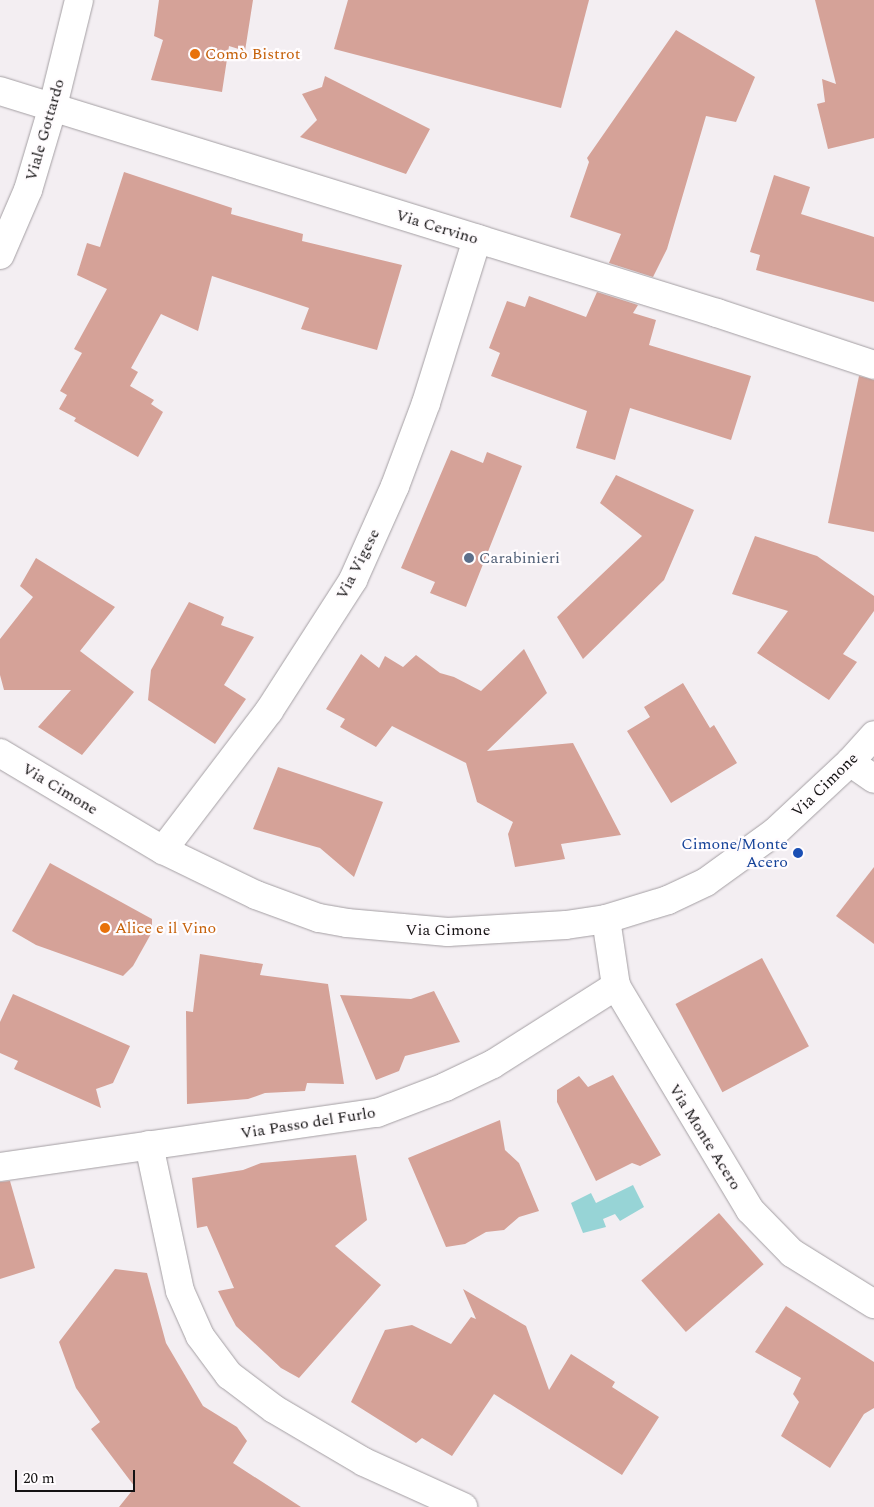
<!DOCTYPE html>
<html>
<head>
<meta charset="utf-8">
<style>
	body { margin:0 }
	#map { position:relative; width:874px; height:1507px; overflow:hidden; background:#f3eef2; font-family:Spectral,serif }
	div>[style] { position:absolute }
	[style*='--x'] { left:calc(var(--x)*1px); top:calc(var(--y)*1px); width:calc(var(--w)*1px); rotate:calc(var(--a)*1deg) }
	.water>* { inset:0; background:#97d4d6 }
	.building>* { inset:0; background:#d5a298; transform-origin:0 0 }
	.roads { filter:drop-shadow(0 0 1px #a49fa3) drop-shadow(0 0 1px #a49fa3) }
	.minor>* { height:28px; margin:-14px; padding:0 14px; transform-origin:14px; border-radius:14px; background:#fff }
	.dots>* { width:14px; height:14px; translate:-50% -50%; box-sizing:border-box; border:2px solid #fffcfe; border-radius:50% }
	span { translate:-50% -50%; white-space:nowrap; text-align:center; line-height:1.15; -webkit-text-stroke:4.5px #fffcfe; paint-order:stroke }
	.food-label { font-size:16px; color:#c56008 }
	.left { translate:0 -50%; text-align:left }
	.street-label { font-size:16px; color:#141213 }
	.service-label { font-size:16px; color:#4e5e75 }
	.transit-label { font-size:16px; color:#164399 }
	.right { translate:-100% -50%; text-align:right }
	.scale { position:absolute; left:15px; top:1470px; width:120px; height:22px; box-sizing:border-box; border:2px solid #141213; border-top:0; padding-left:6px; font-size:15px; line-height:18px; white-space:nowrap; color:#141213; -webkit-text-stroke:4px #fffcfe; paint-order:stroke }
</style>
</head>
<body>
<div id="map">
	<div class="water">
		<i style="clip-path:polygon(633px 1185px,644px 1207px,620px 1221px,615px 1214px,603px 1219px,606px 1227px,583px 1233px,571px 1203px,591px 1193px,596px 1203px)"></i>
	</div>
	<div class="building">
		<i style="clip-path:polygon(159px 0,253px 0,245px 51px,229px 46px,222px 92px,151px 80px,163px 40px,154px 36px)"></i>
		<i style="clip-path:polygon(348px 0,589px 0,561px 108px,334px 49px)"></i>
		<i style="clip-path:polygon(815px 0,874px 0,874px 138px,828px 149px,817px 104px,825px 102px,822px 79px,836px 84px)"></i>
		<i style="clip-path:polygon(676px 30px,755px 77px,736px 122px,706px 116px,667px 249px,653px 277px,609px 263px,621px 234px,570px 217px,589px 162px,587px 158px)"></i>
		<i style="clip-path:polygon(325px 76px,430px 129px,406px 174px,300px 137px,317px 120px,302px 94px,322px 87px)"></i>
		<i style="clip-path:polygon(124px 172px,232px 208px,231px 214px,303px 234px,302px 241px,402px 265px,377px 350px,301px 329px,309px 308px,212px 276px,198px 331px,161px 314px,131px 368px,138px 372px,130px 386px,154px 400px,151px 404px,163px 412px,138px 457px,74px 421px,76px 418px,59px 409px,67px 395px,60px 391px,82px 353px,74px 349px,107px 289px,77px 275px,87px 243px,100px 247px)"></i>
		<i style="clip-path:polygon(774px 175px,810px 187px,801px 214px,874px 237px,874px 302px,756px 270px,760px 255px,750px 252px)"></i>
		<i style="clip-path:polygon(597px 292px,638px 305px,633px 313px,656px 320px,649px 345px,751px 376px,731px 440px,630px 408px,615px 460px,576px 448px,587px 411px,491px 376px,500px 353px,489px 348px,507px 301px,525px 307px,529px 296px,586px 317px)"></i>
		<i style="clip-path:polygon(859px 376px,874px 380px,874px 532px,828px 523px)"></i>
		<i style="clip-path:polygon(451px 450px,483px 463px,487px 452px,522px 466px,466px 607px,430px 593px,435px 582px,401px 568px)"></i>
		<i style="clip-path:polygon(616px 475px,694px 510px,664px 580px,583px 659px,557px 617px,642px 536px,600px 503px)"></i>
		<i style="clip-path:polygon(755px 536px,817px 556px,874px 596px,874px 611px,843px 654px,857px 662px,829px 700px,757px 653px,788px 611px,732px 594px)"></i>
		<i style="clip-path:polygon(36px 558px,115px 607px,80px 651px,134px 692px,82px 755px,38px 727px,71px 690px,4px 690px,0 675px,0 639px,33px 597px,20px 586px)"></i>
		<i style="clip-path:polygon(189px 602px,224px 617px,221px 625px,254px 637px,224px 685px,246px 699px,215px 744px,148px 700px,151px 670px)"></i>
		<i style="clip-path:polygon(524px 649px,547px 693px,487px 751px,573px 743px,621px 835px,561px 844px,565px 859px,515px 867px,508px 834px,513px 822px,477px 802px,466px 763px,392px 726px,376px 747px,340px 727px,345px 719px,326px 709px,361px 654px,379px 668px,385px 656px,403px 667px,416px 655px,440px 673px,454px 677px,481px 691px)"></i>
		<i style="clip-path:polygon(683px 683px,710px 728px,714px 725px,737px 763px,671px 803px,627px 731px,650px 717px,644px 707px)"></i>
		<i style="clip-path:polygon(278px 767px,383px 802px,354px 877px,320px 848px,253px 829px)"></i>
		<i style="clip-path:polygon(50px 863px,152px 919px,152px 932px,133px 966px,123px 976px,36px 945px,12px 931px)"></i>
		<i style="clip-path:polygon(874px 867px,874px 944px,836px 916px)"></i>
		<i style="clip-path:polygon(200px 954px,263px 964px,260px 975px,328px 984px,344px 1084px,307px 1083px,305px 1091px,265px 1093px,248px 1099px,187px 1104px,186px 1011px,193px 1012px)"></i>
		<i style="left:762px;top:958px;width:100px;height:98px;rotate:62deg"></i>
		<i style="clip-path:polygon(434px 991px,460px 1042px,405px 1056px,399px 1071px,376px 1080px,340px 995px,411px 999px)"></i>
		<i style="clip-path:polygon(13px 994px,130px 1046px,113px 1083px,96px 1089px,101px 1108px,14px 1069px,18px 1061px,0 1053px,0 1022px)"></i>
		<i style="clip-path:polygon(613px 1075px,661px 1155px,640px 1166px,632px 1163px,596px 1181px,557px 1102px,557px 1090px,579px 1076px,588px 1087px)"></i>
		<i style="clip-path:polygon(500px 1120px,505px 1150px,519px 1163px,539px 1211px,519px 1217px,504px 1230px,486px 1232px,465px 1244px,446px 1247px,408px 1158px)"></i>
		<i style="clip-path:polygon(356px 1155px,367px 1220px,335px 1246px,381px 1285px,299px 1378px,281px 1368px,236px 1326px,229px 1313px,218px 1291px,234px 1288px,207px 1226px,197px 1228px,192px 1178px,243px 1170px,261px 1163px)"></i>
		<i style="clip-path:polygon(10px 1181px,35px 1268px,0 1279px,0 1182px)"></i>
		<i style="left:719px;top:1213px;width:68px;height:103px;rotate:49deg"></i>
		<i style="clip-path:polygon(115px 1269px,147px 1273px,166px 1343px,203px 1406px,237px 1427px,247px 1441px,233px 1463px,301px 1507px,119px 1507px,135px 1487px,91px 1429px,100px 1422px,76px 1388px,59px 1342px)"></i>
		<i style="clip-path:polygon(463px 1289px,526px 1326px,549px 1390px,571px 1354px,615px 1382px,612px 1387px,659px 1417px,622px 1475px,494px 1394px,452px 1456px,422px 1438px,416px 1443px,351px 1402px,385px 1330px,412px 1325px,451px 1344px,471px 1317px,476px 1319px)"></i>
		<i style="clip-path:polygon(786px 1306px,874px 1362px,874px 1408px,864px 1414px,830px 1468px,781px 1436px,799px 1402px,793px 1394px,801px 1378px,755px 1352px)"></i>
	</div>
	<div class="roads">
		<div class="minor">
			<i style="--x:0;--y:91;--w:751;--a:17.2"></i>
			<i style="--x:717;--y:313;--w:165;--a:18.3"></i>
			<i style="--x:0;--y:255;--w:71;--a:-66.7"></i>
			<i style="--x:28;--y:190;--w:88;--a:-73.4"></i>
			<i style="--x:53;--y:106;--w:109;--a:-76.2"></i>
			<i style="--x:0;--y:753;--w:190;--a:30.8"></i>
			<i style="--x:163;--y:850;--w:103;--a:25.8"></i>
			<i style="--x:256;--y:895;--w:67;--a:20.1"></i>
			<i style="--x:319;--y:918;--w:28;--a:10"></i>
			<i style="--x:347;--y:923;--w:101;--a:5.1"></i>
			<i style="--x:448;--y:932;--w:118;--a:-3.4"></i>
			<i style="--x:566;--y:925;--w:40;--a:-8.5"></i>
			<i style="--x:606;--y:919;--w:65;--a:-17"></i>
			<i style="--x:668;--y:900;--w:42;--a:-25.3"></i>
			<i style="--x:706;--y:882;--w:85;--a:-35.9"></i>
			<i style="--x:775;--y:832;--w:103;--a:-43"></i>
			<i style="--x:850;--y:762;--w:36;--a:-48"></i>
			<i style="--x:850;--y:762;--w:29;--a:35"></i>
			<i style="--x:163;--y:850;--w:175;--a:-52.7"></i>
			<i style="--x:269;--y:711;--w:156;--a:-57.3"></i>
			<i style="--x:353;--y:580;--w:103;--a:-65.9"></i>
			<i style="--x:395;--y:486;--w:89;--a:-69.5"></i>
			<i style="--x:426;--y:403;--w:172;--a:-72.7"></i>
			<i style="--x:606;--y:919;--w:68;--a:81.5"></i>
			<i style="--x:616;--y:986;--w:261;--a:59.1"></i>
			<i style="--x:750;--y:1210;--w:60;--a:45.7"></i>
			<i style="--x:792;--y:1253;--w:97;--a:31.9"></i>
			<i style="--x:149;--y:1145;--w:149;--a:78"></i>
			<i style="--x:180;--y:1291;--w:49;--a:66"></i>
			<i style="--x:200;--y:1336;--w:49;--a:53.4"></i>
			<i style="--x:229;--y:1375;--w:56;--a:37.1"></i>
			<i style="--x:274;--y:1409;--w:104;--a:30.5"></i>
			<i style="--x:364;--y:1462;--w:109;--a:24.4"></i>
			<i style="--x:0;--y:1167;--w:381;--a:-8.2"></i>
			<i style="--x:377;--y:1113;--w:73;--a:-20.9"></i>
			<i style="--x:445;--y:1087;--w:53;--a:-25.6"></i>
			<i style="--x:493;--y:1064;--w:146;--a:-32.4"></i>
		</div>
	</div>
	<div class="dots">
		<i style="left:195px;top:54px;background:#e8710a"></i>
		<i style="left:469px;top:558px;background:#5c6f8a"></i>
		<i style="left:798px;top:853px;background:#1a4fb4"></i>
		<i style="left:105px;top:928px;background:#e8710a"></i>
	</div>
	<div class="food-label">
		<span class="left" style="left:205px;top:54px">Comò Bistrot</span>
		<span class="left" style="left:115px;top:928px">Alice e il Vino</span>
	</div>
	<div class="street-label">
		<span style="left:45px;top:130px;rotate:-74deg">Viale Gottardo</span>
		<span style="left:437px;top:227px;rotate:17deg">Via Cervino</span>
		<span style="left:358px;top:564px;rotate:-63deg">Via Vigese</span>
		<span style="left:825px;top:785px;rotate:-44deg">Via Cimone</span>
		<span style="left:60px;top:789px;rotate:31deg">Via Cimone</span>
		<span style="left:448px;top:930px">Via Cimone</span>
		<span style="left:308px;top:1123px;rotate:-9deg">Via Passo del Furlo</span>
		<span style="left:705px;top:1137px;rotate:58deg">Via Monte Acero</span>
	</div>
	<div class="service-label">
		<span class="left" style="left:479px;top:558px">Carabinieri</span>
	</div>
	<div class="transit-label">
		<span class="right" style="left:788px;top:853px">Cimone/Monte<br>Acero</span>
	</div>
	<div class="scale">20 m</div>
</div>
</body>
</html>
